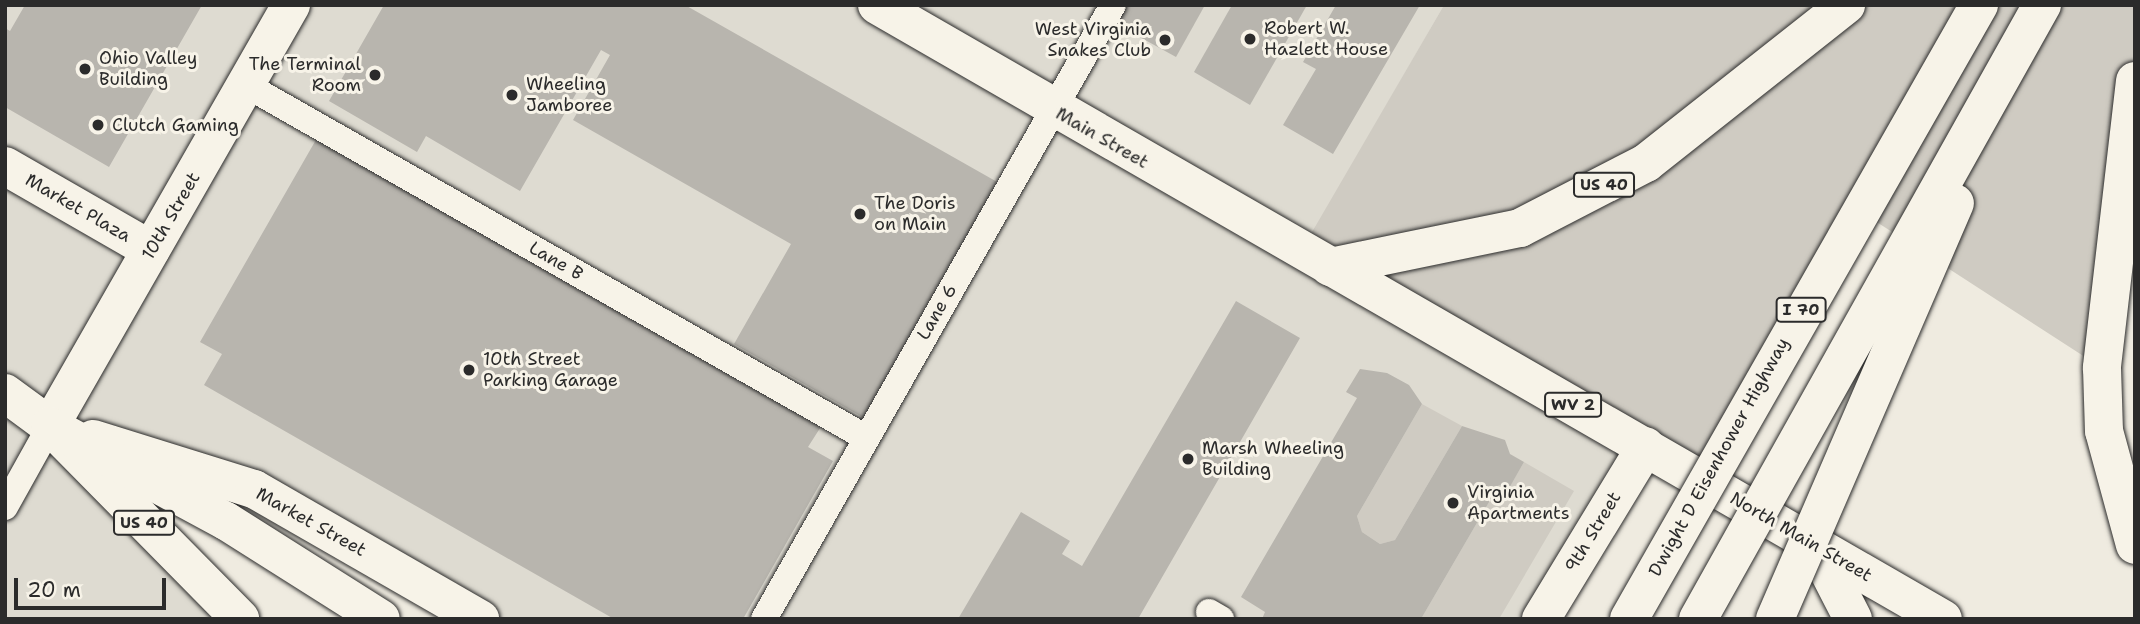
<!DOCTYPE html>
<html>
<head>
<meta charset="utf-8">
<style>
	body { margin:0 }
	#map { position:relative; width:2140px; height:624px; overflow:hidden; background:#efebe0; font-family:"Shantell Sans",sans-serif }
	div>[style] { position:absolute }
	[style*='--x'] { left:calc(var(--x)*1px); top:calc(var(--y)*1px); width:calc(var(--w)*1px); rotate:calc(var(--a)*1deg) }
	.built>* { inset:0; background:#dedbd1 }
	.green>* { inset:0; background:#cfcbc2 }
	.building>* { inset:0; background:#b8b5ae }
	.roads { filter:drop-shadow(0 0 2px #2b2b2b) drop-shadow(0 0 2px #2b2b2b) }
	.service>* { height:26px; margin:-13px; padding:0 13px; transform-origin:13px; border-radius:13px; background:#f7f3e8 }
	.minor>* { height:38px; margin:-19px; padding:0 19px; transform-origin:19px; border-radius:19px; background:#f7f3e8 }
	.secondary>* { height:38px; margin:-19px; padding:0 19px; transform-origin:19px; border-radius:19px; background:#f7f3e8 }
	.primary>* { height:38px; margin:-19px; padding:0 19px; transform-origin:19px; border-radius:19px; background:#f7f3e8 }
	.motorway>* { height:38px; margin:-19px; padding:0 19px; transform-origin:19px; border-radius:19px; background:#f7f3e8 }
	.bridges { filter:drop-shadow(0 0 2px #2b2b2b) drop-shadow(0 0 2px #2b2b2b) }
	.motorway-bridge>* { height:38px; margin:-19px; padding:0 19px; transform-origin:19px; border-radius:19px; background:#f7f3e8 }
	.dots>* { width:19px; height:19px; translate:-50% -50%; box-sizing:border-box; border:4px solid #f7f3e8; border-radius:50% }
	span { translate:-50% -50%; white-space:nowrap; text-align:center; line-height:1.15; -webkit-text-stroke:6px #f7f3e8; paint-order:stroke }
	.shield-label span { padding:2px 5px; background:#f7f3e8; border:2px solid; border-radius:5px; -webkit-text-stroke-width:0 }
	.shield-label { font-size:16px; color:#2b2b2b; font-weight:700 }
	.poi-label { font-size:18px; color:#2b2b2b }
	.left { translate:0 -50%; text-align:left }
	.right { translate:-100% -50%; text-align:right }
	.street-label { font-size:18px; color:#2b2b2b }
	.frame { position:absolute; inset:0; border:7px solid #2b2b2b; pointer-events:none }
	.scale { position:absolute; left:14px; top:578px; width:152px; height:32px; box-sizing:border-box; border:4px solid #2b2b2b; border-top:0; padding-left:9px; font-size:21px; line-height:24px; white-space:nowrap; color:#2b2b2b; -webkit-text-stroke:5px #f7f3e8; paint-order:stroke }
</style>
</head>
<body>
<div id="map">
	<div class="built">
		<i style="clip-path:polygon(5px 5px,1444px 5px,1310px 238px,1651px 424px,1537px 619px,480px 619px,254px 489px,110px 444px,235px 619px,5px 619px)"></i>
	</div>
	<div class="green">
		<i style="clip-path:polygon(1444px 5px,2135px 5px,2135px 157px,2102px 368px,1852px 206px,1704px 480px,1301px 251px)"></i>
		<i style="clip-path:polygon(1422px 404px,1462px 426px,1395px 540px,1380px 544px,1362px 532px,1357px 516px)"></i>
		<i style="clip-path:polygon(1524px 462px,1574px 491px,1499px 619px,1421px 619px,1499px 485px,1508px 489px)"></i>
	</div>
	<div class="building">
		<i style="clip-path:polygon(25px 5px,202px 5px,109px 167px,5px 107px,5px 28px,10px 31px)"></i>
		<i style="clip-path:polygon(384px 5px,685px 5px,999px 183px,864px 418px,734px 344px,791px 244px,573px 120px,610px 55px,601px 50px,520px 191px,426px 136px,417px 152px,329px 101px)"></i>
		<i style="clip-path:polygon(1126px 5px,1205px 5px,1176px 57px,1116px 24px)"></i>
		<i style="clip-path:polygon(1232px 5px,1307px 5px,1250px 105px,1194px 72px)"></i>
		<i style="clip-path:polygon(1336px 5px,1420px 5px,1333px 154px,1283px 125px,1316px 69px,1303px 62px)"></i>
		<i style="clip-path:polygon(317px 138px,822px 425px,808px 447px,833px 461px,743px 619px,614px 619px,204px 385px,222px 354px,200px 342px)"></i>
		<i style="clip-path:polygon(1236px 301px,1300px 338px,1138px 619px,958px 619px,1021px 512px,1070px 541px,1062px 554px,1082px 566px)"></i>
		<i style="clip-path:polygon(1360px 369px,1387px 373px,1409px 385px,1422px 404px,1357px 516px,1362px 532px,1380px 544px,1395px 540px,1462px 426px,1505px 440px,1510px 454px,1524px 462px,1508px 490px,1499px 485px,1421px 619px,1262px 619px,1265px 612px,1241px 597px,1357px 398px,1346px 392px)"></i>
	</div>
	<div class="roads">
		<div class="service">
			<i style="--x:246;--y:85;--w:712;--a:29.63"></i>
			<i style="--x:5;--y:507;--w:93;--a:-60.9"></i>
			<i style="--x:1209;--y:612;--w:14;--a:30"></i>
			<i style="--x:764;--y:619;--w:706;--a:-60.39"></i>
		</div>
		<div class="minor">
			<i style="--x:5;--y:166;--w:168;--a:29.9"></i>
			<i style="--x:93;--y:439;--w:169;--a:17.3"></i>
			<i style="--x:254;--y:489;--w:261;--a:29.9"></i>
			<i style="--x:1541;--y:619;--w:202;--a:-58.7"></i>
		</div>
		<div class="secondary">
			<i style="--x:50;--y:426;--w:485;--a:-60.2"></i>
		</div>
		<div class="primary">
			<i style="--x:877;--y:5;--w:1230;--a:29.94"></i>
			<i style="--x:5;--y:393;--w:56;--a:36.3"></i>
			<i style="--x:50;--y:426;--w:271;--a:45.4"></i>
		</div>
		<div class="motorway">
			<i style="--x:2135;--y:81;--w:289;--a:96.6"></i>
			<i style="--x:2102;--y:368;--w:63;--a:88.2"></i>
			<i style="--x:2104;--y:431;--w:118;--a:74.8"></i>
			<i style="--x:1330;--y:267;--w:194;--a:-11.6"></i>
			<i style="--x:1520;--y:228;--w:142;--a:-27.3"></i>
			<i style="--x:1646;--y:163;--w:255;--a:-38.3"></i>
			<i style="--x:50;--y:426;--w:200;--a:28.4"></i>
			<i style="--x:226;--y:521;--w:183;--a:32.3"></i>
			<i style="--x:1815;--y:545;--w:83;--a:62.8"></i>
		</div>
	</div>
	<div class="bridges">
		<div class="motorway-bridge">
			<i style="--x:1629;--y:619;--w:707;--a:-60.32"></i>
			<i style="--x:1698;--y:619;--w:704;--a:-60.74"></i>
			<i style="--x:1775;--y:619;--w:453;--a:-66.6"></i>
		</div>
	</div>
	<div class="dots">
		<i style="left:1250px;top:39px;background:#2b2b2b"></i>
		<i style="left:1165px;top:40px;background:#2b2b2b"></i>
		<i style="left:85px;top:69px;background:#2b2b2b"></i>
		<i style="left:375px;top:75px;background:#2b2b2b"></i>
		<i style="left:512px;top:95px;background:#2b2b2b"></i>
		<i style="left:98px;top:125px;background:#2b2b2b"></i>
		<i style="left:860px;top:214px;background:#2b2b2b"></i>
		<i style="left:469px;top:370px;background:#2b2b2b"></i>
		<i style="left:1188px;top:459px;background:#2b2b2b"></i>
		<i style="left:1453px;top:503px;background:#2b2b2b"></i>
	</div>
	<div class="shield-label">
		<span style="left:1604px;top:185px">US 40</span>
		<span style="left:1801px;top:310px">I 70</span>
		<span style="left:1573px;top:405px">WV 2</span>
		<span style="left:144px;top:523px">US 40</span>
	</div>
	<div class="poi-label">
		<span class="left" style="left:1264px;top:39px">Robert W.<br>Hazlett House</span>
		<span class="right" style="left:1151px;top:40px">West Virginia<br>Snakes Club</span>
		<span class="left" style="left:99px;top:69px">Ohio Valley<br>Building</span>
		<span class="right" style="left:361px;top:75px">The Terminal<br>Room</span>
		<span class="left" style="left:526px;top:95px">Wheeling<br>Jamboree</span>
		<span class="left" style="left:112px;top:125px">Clutch Gaming</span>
		<span class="left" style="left:874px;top:214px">The Doris<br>on Main</span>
		<span class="left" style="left:483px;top:370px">10th Street<br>Parking Garage</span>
		<span class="left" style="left:1202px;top:459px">Marsh Wheeling<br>Building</span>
		<span class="left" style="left:1467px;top:503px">Virginia<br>Apartments</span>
	</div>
	<div class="street-label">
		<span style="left:1102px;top:138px;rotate:30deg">Main Street</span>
		<span style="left:78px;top:208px;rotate:30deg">Market Plaza</span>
		<span style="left:171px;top:216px;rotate:-60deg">10th Street</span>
		<span style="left:556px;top:261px;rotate:30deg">Lane B</span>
		<span style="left:937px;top:312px;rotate:-60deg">Lane 6</span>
		<span style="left:1719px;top:457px;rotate:-61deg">Dwight D Eisenhower Highway</span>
		<span style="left:311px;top:522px;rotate:29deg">Market Street</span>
		<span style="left:1593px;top:532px;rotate:-59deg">9th Street</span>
		<span style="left:1801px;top:537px;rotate:30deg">North Main Street</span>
	</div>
	<div class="frame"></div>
	<div class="scale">20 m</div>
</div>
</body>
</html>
